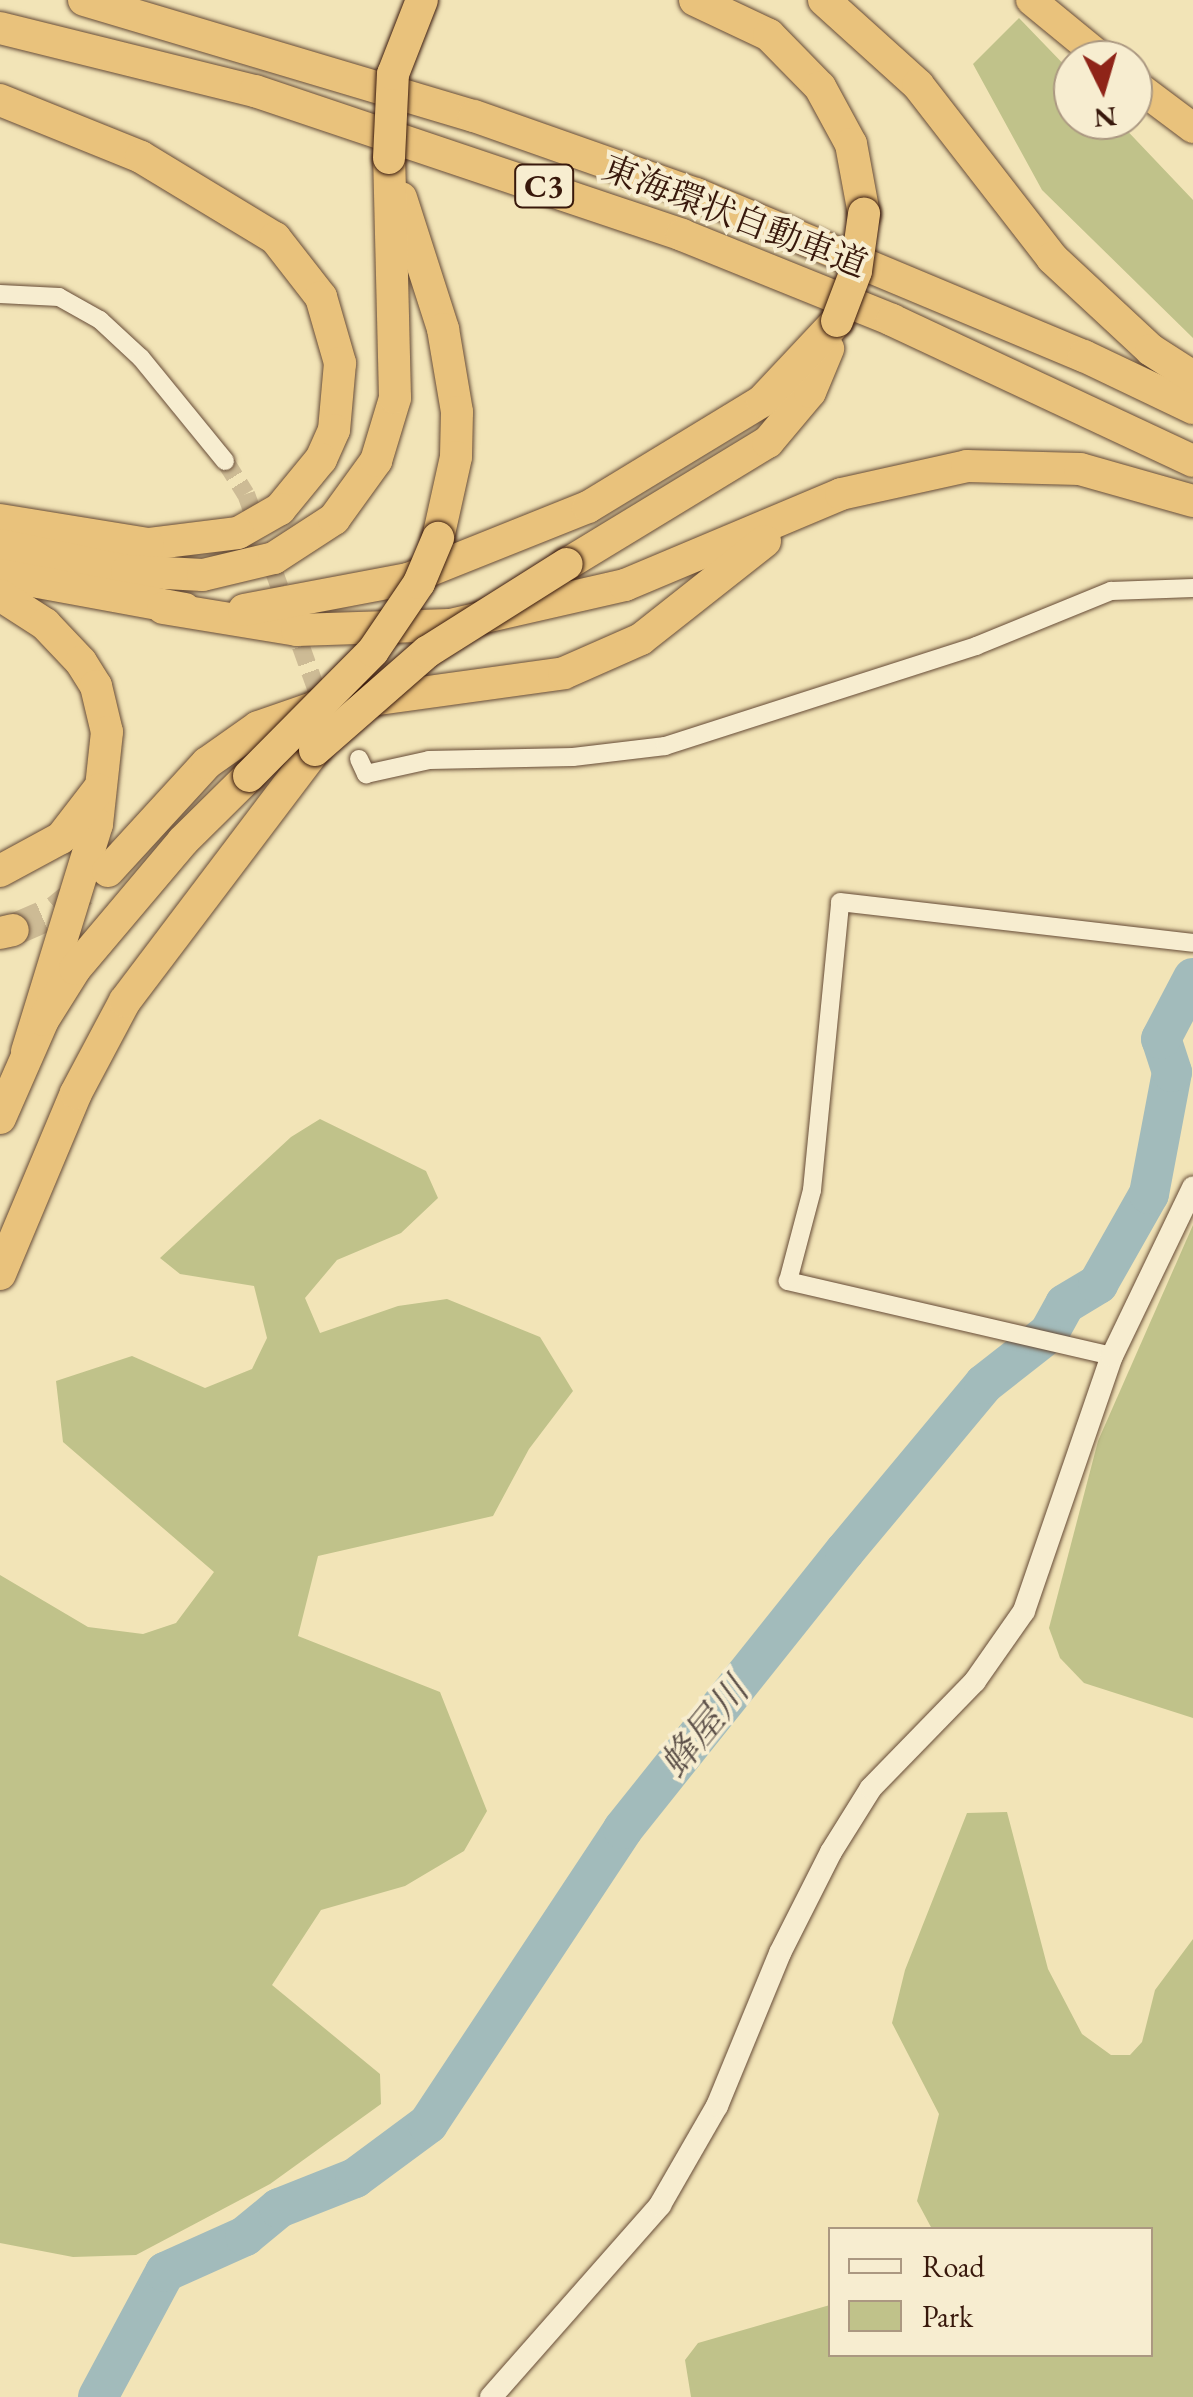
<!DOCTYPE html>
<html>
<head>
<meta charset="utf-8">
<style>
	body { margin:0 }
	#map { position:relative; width:1193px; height:2397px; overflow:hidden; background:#f2e4b7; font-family:"EB Garamond","Noto Serif JP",serif }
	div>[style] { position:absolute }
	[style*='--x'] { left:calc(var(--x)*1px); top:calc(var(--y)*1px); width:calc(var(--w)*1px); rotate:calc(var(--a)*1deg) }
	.green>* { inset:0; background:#c0c28a }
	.river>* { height:40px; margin:-20px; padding:0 20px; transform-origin:20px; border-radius:20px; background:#a2bbbb }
	.minor-tunnel>* { height:18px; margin-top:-9px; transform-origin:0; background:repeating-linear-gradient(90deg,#cdbb95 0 18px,transparent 0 27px) }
	.motorway-tunnel>* { height:32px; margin-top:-16px; transform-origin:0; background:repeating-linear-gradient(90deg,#cdbb95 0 32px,transparent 0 48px) }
	.roads { filter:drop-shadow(0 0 2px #664b36) drop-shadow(0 0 2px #664b36) }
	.minor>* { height:18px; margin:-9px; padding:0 9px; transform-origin:9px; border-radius:9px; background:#f7edd0 }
	.tertiary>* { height:22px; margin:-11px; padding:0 11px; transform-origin:11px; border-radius:11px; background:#f7edd0 }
	.trunk>* { height:30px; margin:-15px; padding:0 15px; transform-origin:15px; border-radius:15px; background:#e9c27c }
	.motorway>* { height:32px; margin:-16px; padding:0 16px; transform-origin:16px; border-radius:16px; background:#e9c27c }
	.bridges { filter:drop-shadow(0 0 2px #38180b) drop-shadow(0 0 2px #38180b) }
	.motorway-bridge>* { height:32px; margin:-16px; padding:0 16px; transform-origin:16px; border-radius:16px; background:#e9c27c }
	span { translate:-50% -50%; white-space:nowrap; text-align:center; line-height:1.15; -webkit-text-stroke:8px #f7edd0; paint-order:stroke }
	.shield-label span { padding:2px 8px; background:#f7edd0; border:2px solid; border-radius:8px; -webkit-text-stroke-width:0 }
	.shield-label { font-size:32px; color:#38180b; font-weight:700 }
	.street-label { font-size:35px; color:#38180b }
	.water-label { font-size:38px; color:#5d5149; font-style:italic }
	.legend { position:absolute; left:828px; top:2227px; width:325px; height:130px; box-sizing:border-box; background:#f7edd0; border:2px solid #ab9881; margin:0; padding:12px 18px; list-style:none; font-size:30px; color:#38180b }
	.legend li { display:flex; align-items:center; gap:20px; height:50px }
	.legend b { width:50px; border:2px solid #ab9881 }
	.north { position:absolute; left:1053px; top:40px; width:100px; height:100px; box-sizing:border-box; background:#f7edd0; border:2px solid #ab9881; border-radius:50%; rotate:175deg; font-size:28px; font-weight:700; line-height:40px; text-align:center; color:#38180b }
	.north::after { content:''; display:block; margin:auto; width:35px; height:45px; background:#8f2418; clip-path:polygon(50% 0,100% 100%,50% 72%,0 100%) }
</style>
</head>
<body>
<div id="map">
	<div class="green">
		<i style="clip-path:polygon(1019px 18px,1073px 74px,1073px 120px,1117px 120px,1193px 200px,1193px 338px,1042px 190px,973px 64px)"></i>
		<i style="clip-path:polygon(320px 1119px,426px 1171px,438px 1198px,401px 1233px,337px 1260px,305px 1298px,320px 1333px,398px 1306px,447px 1299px,540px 1337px,573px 1391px,529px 1449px,493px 1516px,318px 1556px,298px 1636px,440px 1692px,487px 1811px,464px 1851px,405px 1886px,321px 1910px,272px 1985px,380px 2074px,381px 2104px,270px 2184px,136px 2255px,73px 2257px,0 2243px,0 1575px,88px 1627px,143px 1634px,176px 1623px,214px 1572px,63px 1442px,56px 1381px,132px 1356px,205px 1388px,252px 1369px,267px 1338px,254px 1286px,180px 1274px,160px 1258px,291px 1137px)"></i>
		<i style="clip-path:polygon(1193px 1225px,1193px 1718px,1084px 1683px,1060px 1658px,1049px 1628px,1098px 1441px)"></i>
		<i style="clip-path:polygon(1007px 1812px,1048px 1969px,1082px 2034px,1111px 2055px,1130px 2055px,1142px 2042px,1155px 1990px,1193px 1939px,1193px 2397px,691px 2397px,685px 2360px,698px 2343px,830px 2305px,830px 2354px,1150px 2354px,1150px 2230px,932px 2229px,917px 2201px,939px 2114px,892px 2023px,905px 1970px,967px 1813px)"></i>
	</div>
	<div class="river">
		<i style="--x:98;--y:2397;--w:142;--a:-61.8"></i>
		<i style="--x:165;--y:2272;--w:88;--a:-24.2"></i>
		<i style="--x:245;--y:2236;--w:44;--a:-39.5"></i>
		<i style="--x:279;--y:2208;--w:82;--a:-21.5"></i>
		<i style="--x:355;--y:2178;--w:91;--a:-36.5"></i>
		<i style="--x:428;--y:2124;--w:354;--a:-56.5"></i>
		<i style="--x:623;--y:1829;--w:356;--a:-51.4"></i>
		<i style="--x:845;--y:1551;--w:217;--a:-50.2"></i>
		<i style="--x:984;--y:1384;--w:83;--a:-38.1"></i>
		<i style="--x:1049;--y:1333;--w:33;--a:-61"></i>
		<i style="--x:1065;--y:1304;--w:39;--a:-31"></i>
		<i style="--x:1098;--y:1284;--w:103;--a:-60.5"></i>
		<i style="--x:1149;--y:1194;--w:124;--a:-79.3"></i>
		<i style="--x:1172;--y:1072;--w:35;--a:-108"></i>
		<i style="--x:1161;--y:1039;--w:69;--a:-62.3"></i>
	</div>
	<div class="minor-tunnel">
		<i style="--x:225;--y:461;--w:39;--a:58"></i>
		<i style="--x:246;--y:494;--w:224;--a:70.2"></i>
	</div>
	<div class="motorway-tunnel">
		<i style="--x:13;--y:930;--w:48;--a:-23.4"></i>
		<i style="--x:57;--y:911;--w:40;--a:-39"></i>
	</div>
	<div class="roads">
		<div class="minor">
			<i style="--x:0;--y:294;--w:59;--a:2.9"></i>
			<i style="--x:59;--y:297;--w:47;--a:29.3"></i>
			<i style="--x:100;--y:320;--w:56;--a:42.8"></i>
			<i style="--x:141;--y:358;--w:133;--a:50.8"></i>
			<i style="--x:359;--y:759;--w:17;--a:65"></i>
			<i style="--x:366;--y:774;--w:65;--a:-12.5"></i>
			<i style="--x:429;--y:760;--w:144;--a:-1.2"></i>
			<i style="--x:573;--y:757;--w:93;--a:-6.8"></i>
			<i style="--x:665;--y:746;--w:327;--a:-17.8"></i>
			<i style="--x:976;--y:646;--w:146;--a:-22.2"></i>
			<i style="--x:1111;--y:591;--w:82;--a:-2.1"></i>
			<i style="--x:1112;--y:1356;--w:333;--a:-167"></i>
			<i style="--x:788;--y:1281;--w:94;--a:-75.2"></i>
			<i style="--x:812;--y:1190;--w:289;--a:-84.4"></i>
			<i style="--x:840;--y:902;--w:355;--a:6.6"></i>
		</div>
		<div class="tertiary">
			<i style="--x:491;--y:2397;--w:256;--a:-48.6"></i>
			<i style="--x:660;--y:2205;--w:114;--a:-60.1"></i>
			<i style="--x:717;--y:2106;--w:165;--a:-67.6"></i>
			<i style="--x:780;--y:1953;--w:113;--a:-63.2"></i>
			<i style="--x:831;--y:1852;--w:75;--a:-58"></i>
			<i style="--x:871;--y:1788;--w:149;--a:-45.8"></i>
			<i style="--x:975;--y:1681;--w:85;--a:-55"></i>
			<i style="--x:1024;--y:1611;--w:270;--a:-71"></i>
			<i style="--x:1112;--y:1356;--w:187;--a:-64.3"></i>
		</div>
		<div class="trunk">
			<i style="--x:1031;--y:0;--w:94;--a:39.4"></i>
			<i style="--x:1133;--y:83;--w:75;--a:36.9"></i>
		</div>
		<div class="motorway">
			<i style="--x:84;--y:0;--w:407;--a:16.6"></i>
			<i style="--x:474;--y:116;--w:235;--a:19.4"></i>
			<i style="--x:696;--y:194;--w:420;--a:22.7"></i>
			<i style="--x:1084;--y:356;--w:121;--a:25.5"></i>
			<i style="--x:695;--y:0;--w:82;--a:25.3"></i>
			<i style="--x:769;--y:35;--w:73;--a:45.6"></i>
			<i style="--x:820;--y:87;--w:65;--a:61.5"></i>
			<i style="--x:851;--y:144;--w:71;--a:79.5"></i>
			<i style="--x:824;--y:0;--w:127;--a:42.1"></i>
			<i style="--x:918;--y:85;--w:219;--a:52.2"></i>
			<i style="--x:1052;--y:258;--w:135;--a:42.9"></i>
			<i style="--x:1151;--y:350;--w:50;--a:32.7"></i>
			<i style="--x:0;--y:28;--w:263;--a:13.9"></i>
			<i style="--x:255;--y:91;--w:451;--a:18.6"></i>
			<i style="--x:682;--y:235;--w:227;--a:22"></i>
			<i style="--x:892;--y:320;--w:332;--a:25.1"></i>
			<i style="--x:0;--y:100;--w:152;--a:22"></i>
			<i style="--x:141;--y:157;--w:157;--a:31.2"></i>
			<i style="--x:275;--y:238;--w:75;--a:52.1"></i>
			<i style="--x:321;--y:297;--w:69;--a:73.9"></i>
			<i style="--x:340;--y:363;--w:67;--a:95.1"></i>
			<i style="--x:334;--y:430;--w:32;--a:114"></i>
			<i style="--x:321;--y:459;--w:65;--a:129.4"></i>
			<i style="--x:280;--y:509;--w:48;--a:150.3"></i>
			<i style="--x:238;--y:533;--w:91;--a:173"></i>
			<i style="--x:148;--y:544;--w:150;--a:-170.8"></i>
			<i style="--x:401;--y:198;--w:138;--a:72.2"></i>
			<i style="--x:443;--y:329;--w:84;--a:80.4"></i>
			<i style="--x:457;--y:412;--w:45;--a:91.3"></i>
			<i style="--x:456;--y:457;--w:83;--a:102.5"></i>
			<i style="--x:0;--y:545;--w:130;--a:11.6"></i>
			<i style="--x:127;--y:571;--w:76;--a:3"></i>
			<i style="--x:203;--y:575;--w:73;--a:-13.5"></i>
			<i style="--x:274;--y:558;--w:72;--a:-33"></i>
			<i style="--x:334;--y:519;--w:72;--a:-54.1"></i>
			<i style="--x:376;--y:461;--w:66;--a:-73.2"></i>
			<i style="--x:395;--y:398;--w:240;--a:-91.4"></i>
			<i style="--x:567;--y:564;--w:235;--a:-31.3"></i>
			<i style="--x:768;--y:442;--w:65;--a:-50"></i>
			<i style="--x:810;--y:392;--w:47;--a:-67.3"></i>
			<i style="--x:0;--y:575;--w:188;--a:10.4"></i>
			<i style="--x:0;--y:595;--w:54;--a:32.8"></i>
			<i style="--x:45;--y:624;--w:52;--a:46.5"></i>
			<i style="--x:81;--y:662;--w:28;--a:58"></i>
			<i style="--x:96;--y:686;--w:47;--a:76.6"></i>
			<i style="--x:107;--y:732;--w:93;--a:96.2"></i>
			<i style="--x:97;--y:824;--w:238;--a:107.1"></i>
			<i style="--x:163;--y:608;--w:136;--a:9.3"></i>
			<i style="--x:297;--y:630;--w:153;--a:-1.9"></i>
			<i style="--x:450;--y:625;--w:180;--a:-12.9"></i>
			<i style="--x:625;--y:585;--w:234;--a:-22.8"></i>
			<i style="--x:841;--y:494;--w:129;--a:-12.5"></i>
			<i style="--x:967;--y:466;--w:113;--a:1.5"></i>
			<i style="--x:1080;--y:469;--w:117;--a:15.8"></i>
			<i style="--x:244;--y:610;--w:167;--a:-10.7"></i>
			<i style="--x:408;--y:579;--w:194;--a:-21.8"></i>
			<i style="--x:588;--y:507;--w:204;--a:-31.3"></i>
			<i style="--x:762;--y:401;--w:110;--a:-46.8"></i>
			<i style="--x:0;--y:871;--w:69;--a:-28.4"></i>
			<i style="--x:61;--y:838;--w:61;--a:-52.4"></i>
			<i style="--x:108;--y:871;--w:147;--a:-47.5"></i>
			<i style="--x:207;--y:763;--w:62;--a:-35.2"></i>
			<i style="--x:258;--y:727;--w:58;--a:-19.1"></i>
			<i style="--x:313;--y:708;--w:253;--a:-7.9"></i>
			<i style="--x:564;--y:673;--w:84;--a:-23.8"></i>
			<i style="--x:641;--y:639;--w:158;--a:-38.3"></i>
			<i style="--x:0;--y:933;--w:13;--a:-13"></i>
			<i style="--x:0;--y:1118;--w:107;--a:-66.3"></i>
			<i style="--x:43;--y:1020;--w:60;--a:-57.9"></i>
			<i style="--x:75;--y:969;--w:167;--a:-49.8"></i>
			<i style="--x:183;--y:841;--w:93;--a:-44.6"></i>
			<i style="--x:0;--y:1274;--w:196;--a:-67.2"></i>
			<i style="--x:76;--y:1093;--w:104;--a:-62"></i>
			<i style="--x:125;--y:1001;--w:315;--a:-52.9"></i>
		</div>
	</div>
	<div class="bridges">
		<div class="motorway-bridge">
			<i style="--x:389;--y:158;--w:84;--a:-87.3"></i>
			<i style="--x:393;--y:74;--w:79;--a:-68.6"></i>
			<i style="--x:837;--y:321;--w:53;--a:-69.2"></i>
			<i style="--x:856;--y:271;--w:58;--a:-82"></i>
			<i style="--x:315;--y:750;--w:149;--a:-41.2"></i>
			<i style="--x:427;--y:652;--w:165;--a:-32.2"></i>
			<i style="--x:249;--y:776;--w:176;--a:-45.2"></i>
			<i style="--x:373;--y:651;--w:82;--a:-55.9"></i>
			<i style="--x:419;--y:583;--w:49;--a:-67.1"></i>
		</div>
	</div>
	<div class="shield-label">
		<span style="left:544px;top:186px">C3</span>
	</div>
	<div class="street-label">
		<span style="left:735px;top:216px;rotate:21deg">東海環状自動車道</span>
	</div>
	<div class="water-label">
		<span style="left:704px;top:1727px;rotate:-51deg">蜂屋川</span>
	</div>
	<ul class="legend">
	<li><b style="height:12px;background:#f7edd0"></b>Road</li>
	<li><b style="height:28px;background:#c0c28a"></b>Park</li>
	</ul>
	<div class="north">N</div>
</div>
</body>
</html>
